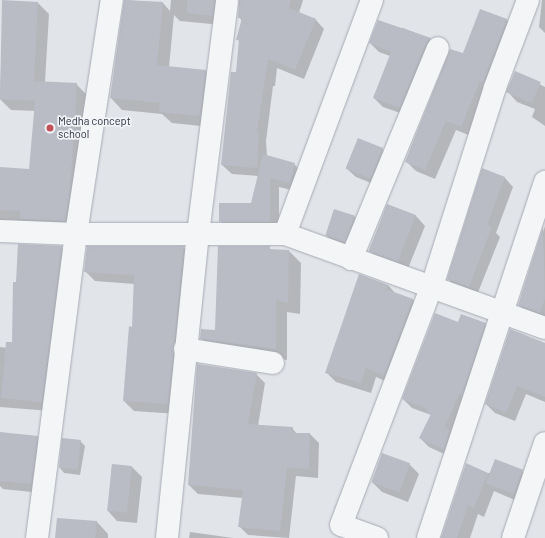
<!DOCTYPE html>
<html>
<head>
<meta charset="utf-8">
<style>
	body { margin:0 }
	#map { position:relative; width:545px; height:538px; overflow:hidden; background:#e1e4e9; font-family:Barlow,sans-serif }
	div>[style] { position:absolute }
	[style*='--x'] { left:calc(var(--x)*1px); top:calc(var(--y)*1px); width:calc(var(--w)*1px); rotate:calc(var(--a)*1deg) }
	.shadow>* { inset:0; background:#0003 }
	.building>* { inset:0; background:#b9bcc5; transform-origin:0 0 }
	.roads { filter:drop-shadow(0 0 1px #a7aab3) drop-shadow(0 0 1px #a7aab3) }
	.minor>* { height:22px; margin:-11px; padding:0 11px; transform-origin:11px; border-radius:11px; background:#f4f5f7 }
	.dots>* { width:11px; height:11px; translate:-50% -50%; box-sizing:border-box; border:2px solid #f1f3f6; border-radius:50% }
	span { translate:-50% -50%; white-space:nowrap; text-align:center; line-height:1.15; -webkit-text-stroke:3.5px #f1f3f6; paint-order:stroke }
	.poi-label { font-size:11px; color:#2b303f }
	.left { translate:0 -50%; text-align:left }
</style>
</head>
<body>
<div id="map">
	<div class="shadow">
		<i style="clip-path:polygon(125px 0,163px 3px,170px 11px,171px 0,224px 0,222px 25px,180px 21px,174px 15px,169px 67px,206px 71px,217px 82px,211px 127px,172px 123px,162px 114px,122px 110px,111px 98px)"></i>
		<i style="clip-path:polygon(242px 0,303px 0,299px 13px,315px 19px,324px 29px,304px 79px,277px 68px,275px 86px,273px 86px,266px 141px,267px 156px,294px 164px,304px 174px,300px 192px,279px 187px,279px 231px,230px 231px,220px 221px,252px 204px,258px 176px,232px 174px,222px 165px,237px 74px,240px 42px,237px 39px,242px 21px,239px 17px)"></i>
		<i style="clip-path:polygon(542px 0,545px 0,545px 33px,539px 27px)"></i>
		<i style="clip-path:polygon(3px 1px,38px 3px,49px 14px,45px 82px,76px 84px,87px 95px,76px 232px,23px 221px,0 220px,0 168px,30px 170px,36px 111px,11px 110px,0 99px)"></i>
		<i style="clip-path:polygon(481px 10px,507px 20px,517px 30px,471px 136px,456px 130px,435px 179px,416px 171px,406px 161px,463px 55px)"></i>
		<i style="clip-path:polygon(403px 28px,431px 39px,439px 47px,409px 116px,383px 107px,374px 98px,390px 56px,379px 52px,370px 43px)"></i>
		<i style="clip-path:polygon(515px 72px,545px 87px,545px 126px,532px 117px,535px 109px,517px 102px,508px 92px)"></i>
		<i style="clip-path:polygon(358px 139px,382px 149px,392px 159px,381px 187px,356px 177px,346px 168px)"></i>
		<i style="clip-path:polygon(483px 170px,505px 178px,513px 187px,496px 233px,500px 237px,477px 295px,457px 288px,448px 279px)"></i>
		<i style="clip-path:polygon(388px 205px,416px 216px,425px 226px,407px 271px,379px 260px,369px 250px)"></i>
		<i style="clip-path:polygon(334px 210px,355px 217px,364px 227px,354px 251px,336px 245px,326px 235px)"></i>
		<i style="clip-path:polygon(545px 226px,545px 319px,527px 313px,519px 305px)"></i>
		<i style="clip-path:polygon(61px 247px,71px 257px,51px 411px,0 407px,0 347px,7px 348px,13px 343px)"></i>
		<i style="clip-path:polygon(184px 248px,194px 257px,178px 414px,134px 411px,124px 401px,133px 328px,135px 284px,95px 281px,85px 271px)"></i>
		<i style="clip-path:polygon(269px 248px,272px 250px,289px 251px,301px 263px,300px 314px,287px 312px,287px 360px,213px 350px,201px 338px,216px 331px)"></i>
		<i style="clip-path:polygon(388px 285px,396px 294px,413px 300px,423px 310px,394px 385px,376px 377px,371px 393px,336px 382px,326px 372px)"></i>
		<i style="clip-path:polygon(458px 324px,485px 324px,494px 333px,453px 458px,429px 447px,420px 438px,431px 415px,412px 408px,403px 399px)"></i>
		<i style="clip-path:polygon(545px 344px,545px 402px,526px 394px,515px 421px,495px 413px,486px 404px)"></i>
		<i style="clip-path:polygon(256px 374px,265px 383px,258px 426px,292px 428px,297px 434px,310px 434px,319px 443px,318px 478px,296px 476px,289px 538px,248px 535px,239px 526px,243px 498px,198px 494px,189px 485px)"></i>
		<i style="clip-path:polygon(0 433px,37px 437px,47px 447px,41px 493px,3px 489px,0 486px)"></i>
		<i style="clip-path:polygon(80px 441px,85px 446px,80px 475px,64px 473px,60px 468px)"></i>
		<i style="clip-path:polygon(409px 464px,419px 474px,408px 502px,382px 492px,372px 482px)"></i>
		<i style="clip-path:polygon(112px 465px,132px 467px,142px 477px,137px 523px,117px 521px,108px 511px)"></i>
		<i style="clip-path:polygon(522px 471px,532px 481px,524px 504px,494px 491px,484px 517px,478px 514px,470px 538px,442px 538px,488px 473px)"></i>
		<i style="clip-path:polygon(97px 522px,108px 534px,108px 538px,56px 538px)"></i>
		<i style="clip-path:polygon(190px 532px,233px 538px,189px 538px)"></i>
	</div>
	<div class="building">
		<i style="clip-path:polygon(2px 0,38px 2px,34px 81px,77px 83px,70px 190px,65px 221px,20px 219px,20px 211px,0 210px,0 167px,29px 169px,35px 101px,0 99px)"></i>
		<i style="clip-path:polygon(124px 0,163px 2px,157px 65px,206px 70px,200px 116px,159px 112px,160px 103px,110px 98px)"></i>
		<i style="clip-path:polygon(187px 0,215px 0,213px 16px,187px 13px)"></i>
		<i style="clip-path:polygon(239px 0,291px 0,289px 8px,316px 19px,295px 70px,268px 59px,257px 132px,259px 132px,257px 168px,221px 165px,231px 72px,236px 72px,239px 40px,236px 40px,242px 18px,238px 18px)"></i>
		<i style="clip-path:polygon(480px 9px,507px 19px,483px 83px,480px 81px,461px 127px,446px 121px,425px 170px,405px 162px,450px 49px,463px 53px)"></i>
		<i style="clip-path:polygon(378px 20px,431px 38px,426px 43px,400px 108px,373px 98px,391px 52px,369px 43px)"></i>
		<i style="left:515px;top:71px;width:28px;height:23px;rotate:23deg"></i>
		<i style="left:358px;top:138px;width:27px;height:33px;rotate:22deg"></i>
		<i style="clip-path:polygon(263px 154px,295px 163px,290px 183px,270px 178px,270px 222px,219px 222px,219px 203px,251px 203px)"></i>
		<i style="clip-path:polygon(482px 168px,505px 177px,487px 225px,492px 227px,469px 287px,447px 279px)"></i>
		<i style="left:387px;top:204px;width:31px;height:51px;rotate:21deg"></i>
		<i style="left:334px;top:209px;width:22px;height:28px;rotate:18deg"></i>
		<i style="clip-path:polygon(543px 227px,545px 298px,540px 313px,518px 305px)"></i>
		<i style="clip-path:polygon(18px 244px,62px 246px,42px 402px,1px 398px,6px 342px,12px 342px,13px 282px,16px 282px)"></i>
		<i style="clip-path:polygon(87px 246px,184px 246px,168px 404px,123px 401px,129px 326px,132px 327px,134px 275px,84px 272px)"></i>
		<i style="clip-path:polygon(218px 246px,270px 246px,270px 249px,289px 250px,288px 303px,276px 300px,276px 349px,200px 339px,201px 329px,215px 330px)"></i>
		<i style="clip-path:polygon(359px 274px,388px 285px,386px 289px,413px 299px,384px 376px,366px 368px,361px 383px,325px 373px)"></i>
		<i style="clip-path:polygon(435px 313px,458px 322px,461px 314px,486px 323px,462px 395px,459px 394px,445px 427px,450px 430px,444px 450px,419px 438px,431px 414px,426px 412px,427px 409px,402px 399px)"></i>
		<i style="clip-path:polygon(510px 329px,545px 343px,545px 397px,517px 386px,506px 413px,485px 404px)"></i>
		<i style="clip-path:polygon(197px 364px,257px 373px,248px 424px,293px 427px,292px 433px,310px 433px,309px 469px,287px 468px,280px 531px,238px 527px,243px 490px,188px 485px)"></i>
		<i style="clip-path:polygon(0 432px,38px 436px,31px 484px,0 481px)"></i>
		<i style="left:62px;top:438px;width:19px;height:30px;rotate:6deg"></i>
		<i style="left:382px;top:453px;width:30px;height:31px;rotate:20deg"></i>
		<i style="left:495px;top:459px;width:30px;height:26px;rotate:21deg"></i>
		<i style="clip-path:polygon(466px 463px,488px 473px,474px 508px,468px 505px,457px 538px,441px 538px)"></i>
		<i style="left:112px;top:464px;width:20px;height:47px;rotate:6deg"></i>
		<i style="clip-path:polygon(57px 518px,97px 521px,95px 538px,55px 538px)"></i>
	</div>
	<div class="roads">
		<div class="minor">
			<i style="--x:0;--y:231;--w:76;--a:2.3"></i>
			<i style="--x:76;--y:234;--w:209;--a:0"></i>
			<i style="--x:285;--y:234;--w:276;--a:19.9"></i>
			<i style="--x:285;--y:234;--w:250;--a:-69.6"></i>
			<i style="--x:351;--y:259;--w:228;--a:-67.6"></i>
			<i style="--x:185;--y:349;--w:89;--a:9"></i>
			<i style="--x:37;--y:538;--w:306;--a:-82.7"></i>
			<i style="--x:76;--y:234;--w:237;--a:-81.3"></i>
			<i style="--x:167;--y:538;--w:306;--a:-84.2"></i>
			<i style="--x:198;--y:234;--w:234;--a:-82.9"></i>
			<i style="--x:377;--y:538;--w:38;--a:-160"></i>
			<i style="--x:341;--y:525;--w:256;--a:-69.2"></i>
			<i style="--x:432;--y:286;--w:209;--a:-72.4"></i>
			<i style="--x:495;--y:87;--w:93;--a:-69.2"></i>
			<i style="--x:428;--y:538;--w:375;--a:-71.8"></i>
			<i style="--x:513;--y:538;--w:100;--a:-71.4"></i>
		</div>
	</div>
	<div class="dots">
		<i style="left:50px;top:128px;background:#c15358"></i>
	</div>
	<div class="poi-label">
		<span class="left" style="left:58px;top:128px">Medha concept<br>school</span>
	</div>
</div>
</body>
</html>
